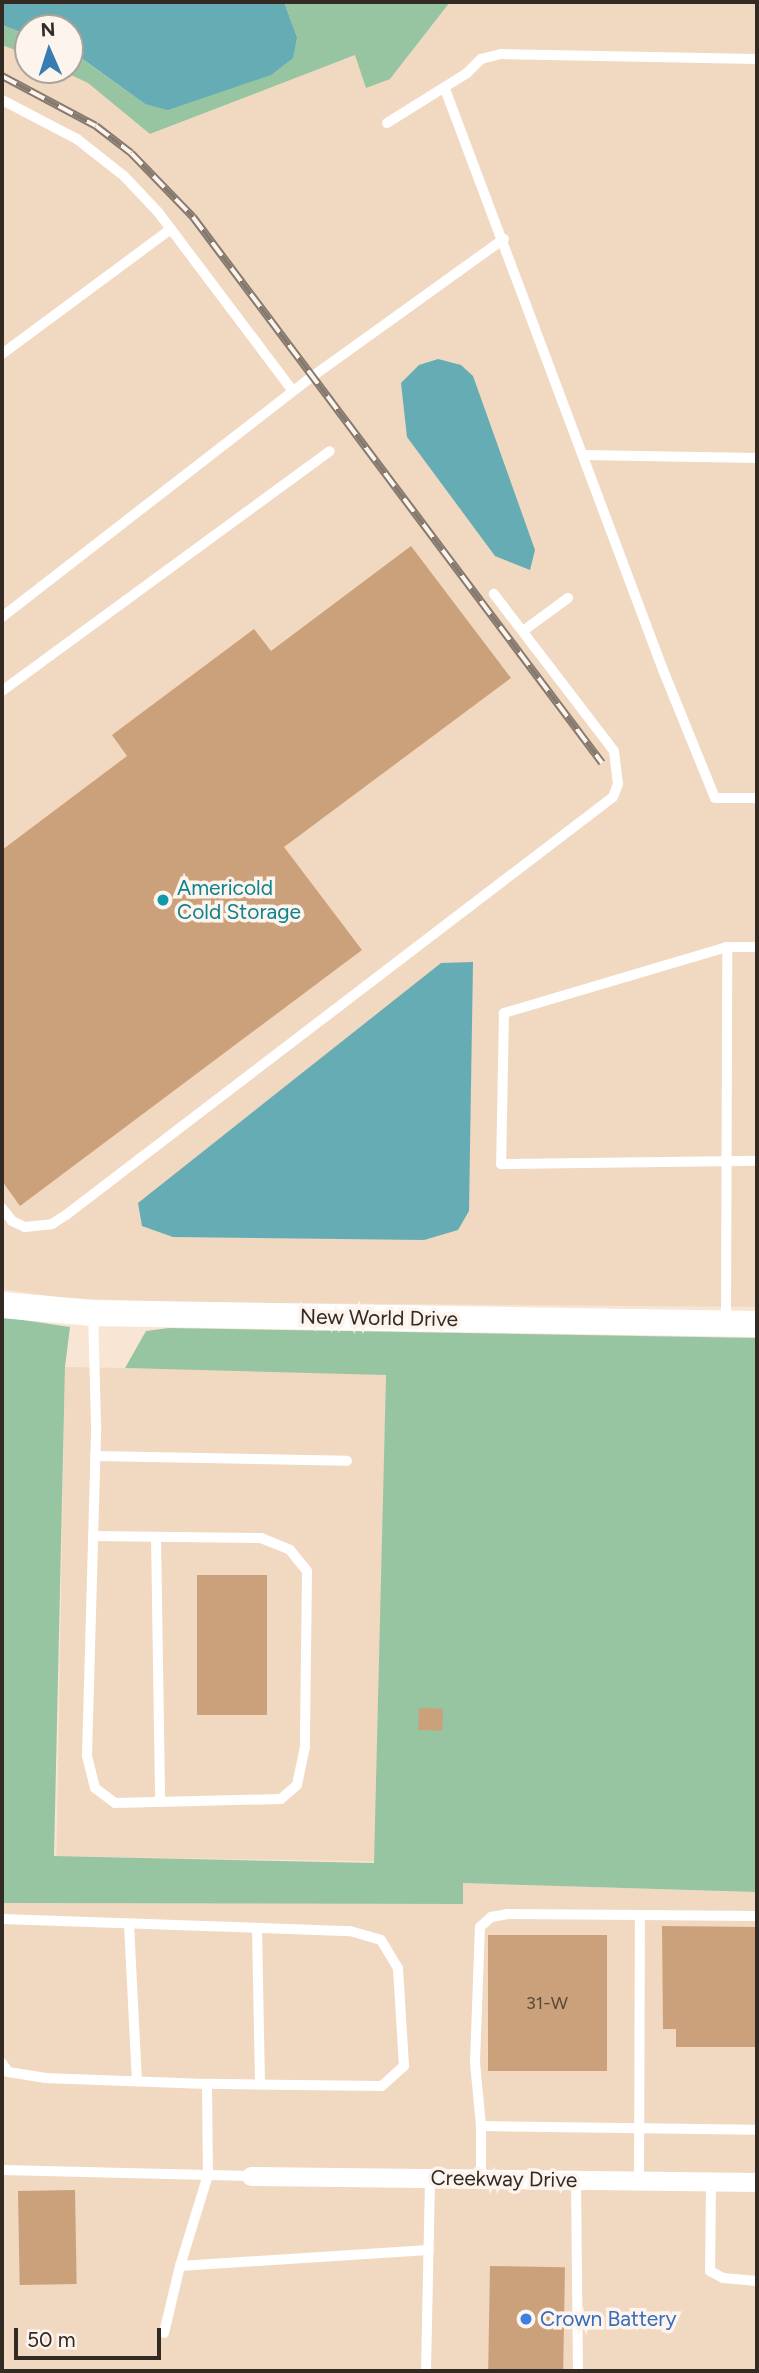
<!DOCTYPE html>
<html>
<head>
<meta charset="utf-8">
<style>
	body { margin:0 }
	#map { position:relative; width:759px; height:2373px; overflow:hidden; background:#f9e5d3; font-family:Figtree,sans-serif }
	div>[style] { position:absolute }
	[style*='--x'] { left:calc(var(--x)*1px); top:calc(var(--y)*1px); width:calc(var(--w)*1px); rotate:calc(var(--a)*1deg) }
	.built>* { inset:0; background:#f1d8c1; transform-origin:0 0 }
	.green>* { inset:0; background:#97c5a2 }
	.water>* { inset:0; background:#66acb5 }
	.building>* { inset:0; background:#caa17a; transform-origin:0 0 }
	.lane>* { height:10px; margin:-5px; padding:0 5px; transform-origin:5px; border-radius:5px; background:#fff }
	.street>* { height:19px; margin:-9.5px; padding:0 9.5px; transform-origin:9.5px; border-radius:9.5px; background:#fff }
	.secondary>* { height:26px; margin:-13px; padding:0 13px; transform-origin:13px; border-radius:13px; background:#fff }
	.rail>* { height:8px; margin-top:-4px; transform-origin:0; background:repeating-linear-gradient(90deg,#fcf4ed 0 16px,#86796e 0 32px); box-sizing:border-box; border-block:2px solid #86796e }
	.dots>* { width:19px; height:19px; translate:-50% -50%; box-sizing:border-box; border:4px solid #fcf4ed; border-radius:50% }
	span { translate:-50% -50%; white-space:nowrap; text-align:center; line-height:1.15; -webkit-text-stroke:7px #fcf4ed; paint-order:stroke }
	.number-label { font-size:18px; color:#584839 }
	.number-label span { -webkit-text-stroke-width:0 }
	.culture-label { font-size:21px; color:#0d838f }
	.left { translate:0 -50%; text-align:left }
	.street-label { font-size:21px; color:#322a23 }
	.shop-label { font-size:21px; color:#366cbe }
	.frame { position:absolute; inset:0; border:4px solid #322a23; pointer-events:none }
	.north { position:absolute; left:14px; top:14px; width:70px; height:70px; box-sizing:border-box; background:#fcf4ed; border:2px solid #aba39c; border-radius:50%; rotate:357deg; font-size:19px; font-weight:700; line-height:28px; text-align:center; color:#322a23 }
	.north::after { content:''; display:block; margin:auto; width:24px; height:32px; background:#367eb2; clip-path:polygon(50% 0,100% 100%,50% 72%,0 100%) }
	.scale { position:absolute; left:14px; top:2328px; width:147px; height:32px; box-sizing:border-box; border:4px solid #322a23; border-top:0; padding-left:9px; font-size:21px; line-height:24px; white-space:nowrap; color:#322a23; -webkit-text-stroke:5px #fcf4ed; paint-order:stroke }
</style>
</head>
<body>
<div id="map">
	<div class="built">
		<i style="clip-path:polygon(450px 2px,757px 2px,757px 1307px,167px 1302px,63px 1298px,2px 1289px,2px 45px,28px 55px,28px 70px,60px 70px,88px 83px,151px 134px,355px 55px,390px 79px)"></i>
		<i style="left:65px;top:1367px;width:321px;height:489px;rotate:1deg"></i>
		<i style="clip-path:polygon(463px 1883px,757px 1892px,757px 2371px,2px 2371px,2px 1903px,462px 1904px)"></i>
	</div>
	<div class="green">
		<i style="clip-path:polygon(284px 2px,450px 2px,390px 79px,366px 88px,355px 55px,150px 134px,88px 83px,60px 70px,70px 70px,71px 51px,145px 104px,297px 37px)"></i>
		<i style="clip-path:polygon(2px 25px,28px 35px,28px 55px,2px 45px)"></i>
		<i style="clip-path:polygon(2px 1317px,70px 1327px,65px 1367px,54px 1856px,374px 1863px,386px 1375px,125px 1368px,146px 1331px,169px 1328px,757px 1338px,757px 1892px,463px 1883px,463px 1904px,2px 1903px)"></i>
	</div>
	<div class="water">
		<i style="clip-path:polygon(2px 2px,284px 2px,297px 37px,293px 58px,271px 75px,168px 110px,145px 104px,70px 50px,70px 28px,28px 28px,28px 35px,2px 25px)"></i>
		<i style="clip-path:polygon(438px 359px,461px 365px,473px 376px,535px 550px,530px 570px,495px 556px,407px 437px,401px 383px,419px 365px)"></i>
		<i style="clip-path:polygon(473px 962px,469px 1211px,458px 1230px,424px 1240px,173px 1237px,142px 1226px,138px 1203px,441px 963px)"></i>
	</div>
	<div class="building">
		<i style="clip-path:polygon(411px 546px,511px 678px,284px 847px,362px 950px,20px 1206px,2px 1181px,2px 850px,127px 756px,112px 735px,254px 629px,271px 651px)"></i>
		<i style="left:197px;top:1575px;width:70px;height:140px"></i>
		<i style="left:419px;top:1708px;width:24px;height:22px;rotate:2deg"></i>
		<i style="clip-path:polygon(662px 1926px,757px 1927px,757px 2047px,676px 2047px,676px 2029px,663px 2029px)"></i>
		<i style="left:488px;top:1935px;width:119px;height:136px"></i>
		<i style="left:75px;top:2190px;width:94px;height:57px;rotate:89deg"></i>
		<i style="left:490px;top:2266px;width:75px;height:105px;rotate:1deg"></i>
	</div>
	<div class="lane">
		<i style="--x:445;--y:89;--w:621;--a:69.43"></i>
		<i style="--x:663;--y:670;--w:138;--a:67.9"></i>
		<i style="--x:715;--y:798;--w:42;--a:0"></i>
		<i style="--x:2;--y:100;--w:85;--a:27.5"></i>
		<i style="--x:77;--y:139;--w:60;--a:38.2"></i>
		<i style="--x:124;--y:176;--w:50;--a:46.6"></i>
		<i style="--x:158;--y:212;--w:224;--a:53"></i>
		<i style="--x:387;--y:123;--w:94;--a:-32"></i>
		<i style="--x:467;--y:73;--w:20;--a:-45"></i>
		<i style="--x:481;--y:59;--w:21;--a:-14"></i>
		<i style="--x:501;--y:54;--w:256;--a:1.1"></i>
		<i style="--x:2;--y:354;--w:210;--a:-36.5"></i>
		<i style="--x:583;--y:455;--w:174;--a:1"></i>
		<i style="--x:2;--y:617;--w:393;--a:-37.8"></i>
		<i style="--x:313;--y:376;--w:235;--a:-35.7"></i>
		<i style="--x:523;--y:631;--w:56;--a:-36.3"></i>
		<i style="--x:2;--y:691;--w:406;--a:-36.2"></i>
		<i style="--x:757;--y:947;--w:30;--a:180"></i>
		<i style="--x:727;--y:947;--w:233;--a:163.5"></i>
		<i style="--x:504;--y:1013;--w:151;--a:91.1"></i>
		<i style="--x:501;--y:1164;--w:256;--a:-0.7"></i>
		<i style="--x:2;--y:1208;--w:16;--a:52"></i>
		<i style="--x:12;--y:1221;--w:14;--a:25"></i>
		<i style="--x:25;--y:1227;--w:27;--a:-6"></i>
		<i style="--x:52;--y:1224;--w:17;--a:-33"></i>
		<i style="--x:66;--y:1215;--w:688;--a:-37.39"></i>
		<i style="--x:613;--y:797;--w:14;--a:-69"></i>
		<i style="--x:618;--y:784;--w:33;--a:-97"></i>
		<i style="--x:614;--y:751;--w:198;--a:-127.4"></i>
		<i style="--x:726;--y:1321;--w:374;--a:-89.8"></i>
		<i style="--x:95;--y:1456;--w:252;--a:1.1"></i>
		<i style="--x:93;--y:1536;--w:168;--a:0.7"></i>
		<i style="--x:261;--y:1538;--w:31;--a:22"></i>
		<i style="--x:290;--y:1550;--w:27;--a:51"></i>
		<i style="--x:307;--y:1571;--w:176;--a:90.7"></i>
		<i style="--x:305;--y:1747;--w:39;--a:102"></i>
		<i style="--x:297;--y:1785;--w:21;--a:139"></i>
		<i style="--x:281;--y:1799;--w:166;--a:178.6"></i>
		<i style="--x:115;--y:1803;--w:25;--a:-143"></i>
		<i style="--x:95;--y:1788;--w:33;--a:-104"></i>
		<i style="--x:87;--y:1756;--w:331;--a:-88.4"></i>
		<i style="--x:96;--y:1425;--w:111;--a:-91.5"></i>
		<i style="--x:156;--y:1537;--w:265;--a:89.1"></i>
		<i style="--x:2;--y:1919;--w:348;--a:2"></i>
		<i style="--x:350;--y:1931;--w:32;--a:16"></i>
		<i style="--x:381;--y:1940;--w:33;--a:59"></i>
		<i style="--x:398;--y:1968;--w:98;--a:86.5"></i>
		<i style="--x:404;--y:2066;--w:30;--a:138"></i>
		<i style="--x:382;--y:2086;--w:175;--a:-179.3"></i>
		<i style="--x:207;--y:2084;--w:91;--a:89.4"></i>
		<i style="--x:208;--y:2175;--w:95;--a:107.1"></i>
		<i style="--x:129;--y:1924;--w:157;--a:87.1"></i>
		<i style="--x:257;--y:1928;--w:156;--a:88.9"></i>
		<i style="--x:2;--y:2063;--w:11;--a:56"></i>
		<i style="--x:8;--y:2072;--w:37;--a:9"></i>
		<i style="--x:45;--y:2078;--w:162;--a:2.1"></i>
		<i style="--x:481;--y:2126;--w:64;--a:-95.4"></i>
		<i style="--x:475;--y:2062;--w:135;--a:-87.9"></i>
		<i style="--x:480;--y:1927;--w:15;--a:-42"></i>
		<i style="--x:491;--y:1917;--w:17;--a:-10"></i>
		<i style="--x:508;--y:1914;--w:132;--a:0.4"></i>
		<i style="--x:2;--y:2170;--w:249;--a:1.4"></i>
		<i style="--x:481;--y:2178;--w:52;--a:-90"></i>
		<i style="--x:481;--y:2126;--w:276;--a:0.8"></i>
		<i style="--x:576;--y:2180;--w:191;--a:89.4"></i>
		<i style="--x:639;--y:2181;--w:266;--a:-89.8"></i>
		<i style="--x:640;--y:1915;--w:117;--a:0.5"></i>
		<i style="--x:711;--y:2182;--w:89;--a:90.6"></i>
		<i style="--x:710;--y:2271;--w:15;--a:28"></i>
		<i style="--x:723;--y:2278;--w:34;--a:5"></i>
		<i style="--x:164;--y:2333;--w:69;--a:-76.6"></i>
		<i style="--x:180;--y:2266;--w:249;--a:-3.7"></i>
		<i style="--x:426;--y:2371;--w:193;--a:-88.8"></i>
	</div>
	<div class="street">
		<i style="--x:251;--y:2176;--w:506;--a:0.68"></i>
	</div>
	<div class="secondary">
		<i style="--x:2;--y:1305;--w:91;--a:5"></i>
		<i style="--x:93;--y:1313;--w:664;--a:0.95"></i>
	</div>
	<div class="rail">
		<i style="--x:2;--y:76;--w:106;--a:28"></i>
		<i style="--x:96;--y:126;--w:44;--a:37.6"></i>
		<i style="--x:131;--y:153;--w:89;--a:45.9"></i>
		<i style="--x:193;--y:217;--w:682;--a:53.16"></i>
	</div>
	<div class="dots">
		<i style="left:163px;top:900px;background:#0f9aa8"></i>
		<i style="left:526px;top:2319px;background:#3f7fe0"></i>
	</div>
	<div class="number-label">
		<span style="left:547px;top:2003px">31-W</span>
	</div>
	<div class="culture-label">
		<span class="left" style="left:177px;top:900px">Americold<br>Cold Storage</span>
	</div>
	<div class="street-label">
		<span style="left:379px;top:1318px;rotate:1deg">New World Drive</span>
		<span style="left:504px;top:2179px;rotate:1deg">Creekway Drive</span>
	</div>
	<div class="shop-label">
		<span class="left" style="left:540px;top:2319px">Crown Battery</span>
	</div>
	<div class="frame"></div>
	<div class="north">N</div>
	<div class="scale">50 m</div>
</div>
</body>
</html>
